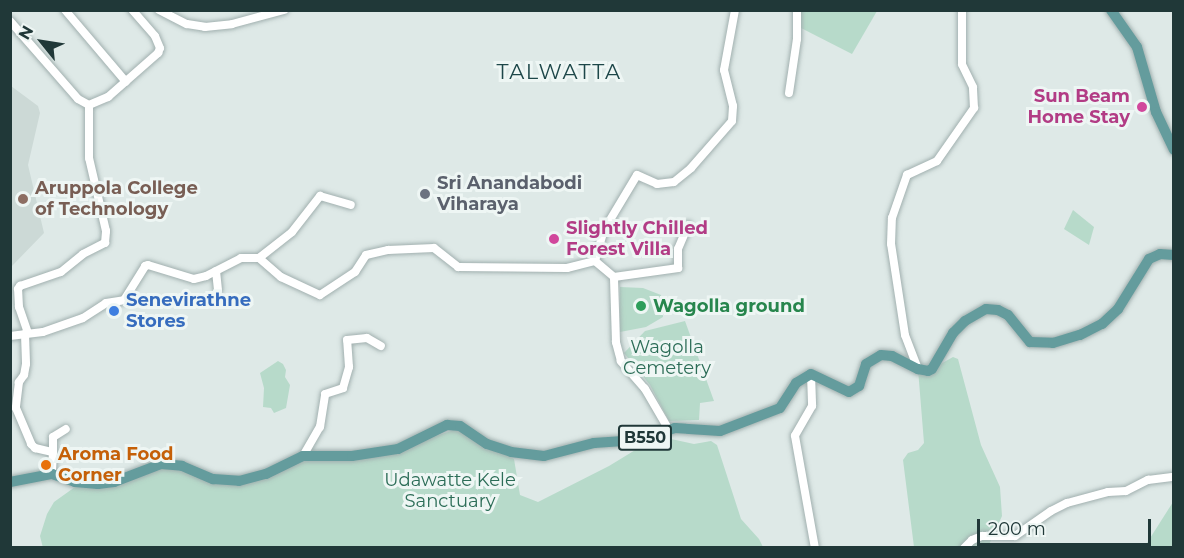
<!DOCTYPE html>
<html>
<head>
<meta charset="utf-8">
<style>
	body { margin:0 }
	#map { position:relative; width:1184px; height:558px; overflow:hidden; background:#dee9e7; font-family:Montserrat,sans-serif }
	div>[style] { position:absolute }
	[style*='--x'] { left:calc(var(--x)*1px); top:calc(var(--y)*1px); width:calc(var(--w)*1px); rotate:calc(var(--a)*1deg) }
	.built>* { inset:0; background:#ccd9d6 }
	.green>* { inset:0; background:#b7daca }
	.roads { filter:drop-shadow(0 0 2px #a1b0af) drop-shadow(0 0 2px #a1b0af) }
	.minor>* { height:8px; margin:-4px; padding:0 4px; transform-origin:4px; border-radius:4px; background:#fff }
	.major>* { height:10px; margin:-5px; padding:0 5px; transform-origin:5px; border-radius:5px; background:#649c9d }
	.dots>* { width:16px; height:16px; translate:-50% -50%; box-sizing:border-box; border:3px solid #eef6f4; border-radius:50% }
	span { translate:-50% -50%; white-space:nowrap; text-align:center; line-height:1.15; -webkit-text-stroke:6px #eef6f4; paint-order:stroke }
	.shield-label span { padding:2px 4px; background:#eef6f4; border:2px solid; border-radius:4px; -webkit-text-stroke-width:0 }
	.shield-label { font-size:16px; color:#203838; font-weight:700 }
	.hotel-label { font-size:18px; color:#b23c85; font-weight:700 }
	.right { translate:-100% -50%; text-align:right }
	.left { translate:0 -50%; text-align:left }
	.worship-label { font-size:18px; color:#5b616d; font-weight:700 }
	.education-label { font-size:18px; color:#785e54; font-weight:700 }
	.shop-label { font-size:18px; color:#366cbe; font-weight:700 }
	.leisure-label { font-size:18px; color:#27864d; font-weight:700 }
	.park-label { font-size:18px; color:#2c6d57 }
	.food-label { font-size:18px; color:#c56008; font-weight:700 }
	.quarter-label { font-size:21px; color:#1d4749; letter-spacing:1.5px }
	.frame { position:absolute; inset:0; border:12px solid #203838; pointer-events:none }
	.north { position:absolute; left:12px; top:12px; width:60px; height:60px; -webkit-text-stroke:4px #eef6f4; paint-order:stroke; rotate:300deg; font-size:16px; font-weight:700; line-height:24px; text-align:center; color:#203838 }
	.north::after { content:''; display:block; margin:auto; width:21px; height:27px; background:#203838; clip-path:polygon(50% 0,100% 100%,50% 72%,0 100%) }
	.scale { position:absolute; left:977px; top:519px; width:174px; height:27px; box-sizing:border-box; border:3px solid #203838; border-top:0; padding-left:8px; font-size:18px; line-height:21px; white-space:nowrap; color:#203838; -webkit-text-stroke:4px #eef6f4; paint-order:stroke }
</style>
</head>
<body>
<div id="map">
	<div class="built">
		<i style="clip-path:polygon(11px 86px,38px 106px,40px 113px,28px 165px,44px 233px,11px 267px)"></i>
	</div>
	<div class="green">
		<i style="clip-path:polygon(800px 11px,877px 11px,852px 54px,801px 28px)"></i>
		<i style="clip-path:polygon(1073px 210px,1094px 227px,1089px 245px,1064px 229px)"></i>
		<i style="clip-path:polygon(620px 287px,643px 288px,661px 295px,663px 317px,646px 327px,620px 332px)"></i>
		<i style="clip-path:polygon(685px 321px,714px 401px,700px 403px,699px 420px,669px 421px,650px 385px,624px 353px,645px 331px)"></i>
		<i style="clip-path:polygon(953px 357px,958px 359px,981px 445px,1000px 487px,1002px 516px,988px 547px,914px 547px,903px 460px,908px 453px,918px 450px,924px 443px,918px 369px,928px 371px)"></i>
		<i style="clip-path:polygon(278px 361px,283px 364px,286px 370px,285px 377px,290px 385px,286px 408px,274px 413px,271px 408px,263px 407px,264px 388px,260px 373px)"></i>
		<i style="clip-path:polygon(454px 430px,462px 431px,514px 459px,520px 495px,538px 502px,609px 466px,650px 441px,662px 437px,694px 444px,711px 441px,717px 445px,741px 519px,759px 539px,763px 547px,43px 548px,40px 536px,47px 514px,54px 502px,75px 487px,90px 487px,160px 468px,182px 466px,226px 481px,315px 457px,363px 459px)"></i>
		<i style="clip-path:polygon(1173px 502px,1173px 547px,1106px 547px,1147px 543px)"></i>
	</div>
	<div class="roads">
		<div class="minor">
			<i style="--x:65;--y:10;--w:94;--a:49.7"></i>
			<i style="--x:159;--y:10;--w:31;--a:27"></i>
			<i style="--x:187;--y:24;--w:18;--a:9"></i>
			<i style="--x:205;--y:27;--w:27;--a:-6"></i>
			<i style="--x:232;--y:24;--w:54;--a:-15.1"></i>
			<i style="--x:10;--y:21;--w:103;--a:48.9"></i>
			<i style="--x:78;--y:99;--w:13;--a:29"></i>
			<i style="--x:89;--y:105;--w:21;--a:-23"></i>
			<i style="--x:108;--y:97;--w:67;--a:-41.3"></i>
			<i style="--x:158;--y:53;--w:5;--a:-68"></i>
			<i style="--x:160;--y:48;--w:13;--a:-113"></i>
			<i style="--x:155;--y:36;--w:35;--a:-131"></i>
			<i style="--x:789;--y:93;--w:55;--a:-81.6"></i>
			<i style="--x:797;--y:39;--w:29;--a:-90"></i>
			<i style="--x:259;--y:258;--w:29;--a:41"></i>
			<i style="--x:281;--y:277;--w:43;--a:24.8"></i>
			<i style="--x:320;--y:295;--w:42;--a:-33.3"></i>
			<i style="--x:355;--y:272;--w:20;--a:-57"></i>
			<i style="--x:366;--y:255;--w:23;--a:-13"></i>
			<i style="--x:388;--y:250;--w:46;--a:-2.5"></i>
			<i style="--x:434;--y:248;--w:31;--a:38"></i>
			<i style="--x:458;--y:267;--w:109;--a:0.5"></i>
			<i style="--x:567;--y:268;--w:29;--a:-14"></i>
			<i style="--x:216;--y:271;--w:19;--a:84"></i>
			<i style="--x:614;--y:277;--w:65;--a:-8"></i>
			<i style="--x:678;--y:268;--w:19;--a:-90"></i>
			<i style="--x:678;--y:249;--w:26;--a:-67"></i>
			<i style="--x:28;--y:333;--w:28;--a:-109"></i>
			<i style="--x:19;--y:307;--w:18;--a:-93"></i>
			<i style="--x:18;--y:289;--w:4;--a:-56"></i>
			<i style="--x:20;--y:286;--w:43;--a:-18.9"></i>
			<i style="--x:61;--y:272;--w:28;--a:-39"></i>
			<i style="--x:83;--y:254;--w:25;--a:-27"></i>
			<i style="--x:105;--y:243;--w:12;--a:-85"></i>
			<i style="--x:106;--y:231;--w:75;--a:-103.1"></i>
			<i style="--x:89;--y:158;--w:53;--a:-90"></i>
			<i style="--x:25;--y:334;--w:30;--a:88"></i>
			<i style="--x:26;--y:364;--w:11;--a:100"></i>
			<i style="--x:24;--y:375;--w:9;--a:126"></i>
			<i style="--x:19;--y:382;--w:26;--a:97"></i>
			<i style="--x:16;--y:408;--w:39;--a:67"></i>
			<i style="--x:31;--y:444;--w:6;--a:45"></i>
			<i style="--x:35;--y:448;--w:18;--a:13"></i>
			<i style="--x:53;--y:452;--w:22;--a:93"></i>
			<i style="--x:10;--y:336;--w:33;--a:-7"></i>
			<i style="--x:43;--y:332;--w:42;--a:-19.3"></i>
			<i style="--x:83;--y:318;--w:27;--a:-33"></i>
			<i style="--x:106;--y:303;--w:18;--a:-9"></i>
			<i style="--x:124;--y:300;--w:40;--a:-58"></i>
			<i style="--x:145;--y:266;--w:3;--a:-18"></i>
			<i style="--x:148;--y:265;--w:48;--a:16.9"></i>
			<i style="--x:194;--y:279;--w:12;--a:-14"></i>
			<i style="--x:206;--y:276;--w:39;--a:-27"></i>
			<i style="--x:241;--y:258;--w:18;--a:0"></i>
			<i style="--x:259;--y:258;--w:42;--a:-38.2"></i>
			<i style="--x:292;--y:232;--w:46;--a:-52.1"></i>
			<i style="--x:320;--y:196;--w:32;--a:16"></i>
			<i style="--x:918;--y:369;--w:36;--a:-111"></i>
			<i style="--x:905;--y:335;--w:92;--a:-98.7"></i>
			<i style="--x:891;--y:244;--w:26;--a:-88"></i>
			<i style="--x:892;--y:218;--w:46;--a:-70.8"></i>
			<i style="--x:907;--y:175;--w:33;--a:-25"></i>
			<i style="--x:937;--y:161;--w:65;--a:-55.1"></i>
			<i style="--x:974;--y:108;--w:21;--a:-93"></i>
			<i style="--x:973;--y:87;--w:25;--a:-116"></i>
			<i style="--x:962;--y:64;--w:54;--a:-90"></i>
			<i style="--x:811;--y:374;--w:32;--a:88"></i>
			<i style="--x:812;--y:406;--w:34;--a:120"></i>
			<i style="--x:795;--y:436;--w:114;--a:79.9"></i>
			<i style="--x:669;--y:430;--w:48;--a:-120.3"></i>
			<i style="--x:645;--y:389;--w:37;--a:-131"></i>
			<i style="--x:621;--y:361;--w:20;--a:-105"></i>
			<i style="--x:616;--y:342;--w:65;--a:-91.8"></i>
			<i style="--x:614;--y:277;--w:25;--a:-140"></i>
			<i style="--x:595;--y:261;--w:32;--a:-74"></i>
			<i style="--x:604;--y:230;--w:64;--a:-59"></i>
			<i style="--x:637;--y:175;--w:22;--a:24"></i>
			<i style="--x:657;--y:184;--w:17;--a:-7"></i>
			<i style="--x:674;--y:182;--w:22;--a:-39"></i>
			<i style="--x:691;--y:168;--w:62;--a:-48.9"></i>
			<i style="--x:732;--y:121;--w:15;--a:-86"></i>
			<i style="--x:733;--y:106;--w:37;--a:-104"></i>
			<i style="--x:724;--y:70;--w:61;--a:-79.6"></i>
			<i style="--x:53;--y:452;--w:15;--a:-90"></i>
			<i style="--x:53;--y:437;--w:15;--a:-32"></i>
			<i style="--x:303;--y:456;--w:34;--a:-60"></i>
			<i style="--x:320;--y:427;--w:33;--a:-81"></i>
			<i style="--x:325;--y:394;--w:19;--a:-18"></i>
			<i style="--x:343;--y:388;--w:22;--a:-74"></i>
			<i style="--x:349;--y:367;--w:27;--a:-94"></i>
			<i style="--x:347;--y:340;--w:20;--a:-6"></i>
			<i style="--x:367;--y:338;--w:16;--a:30"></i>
			<i style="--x:964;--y:548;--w:11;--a:-45"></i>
			<i style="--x:972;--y:540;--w:11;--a:-22"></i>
			<i style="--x:982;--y:536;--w:33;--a:0"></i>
			<i style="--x:1015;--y:536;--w:44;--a:-34.8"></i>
			<i style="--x:1051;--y:511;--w:18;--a:-27"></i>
			<i style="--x:1067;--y:503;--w:42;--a:-15"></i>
			<i style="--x:1108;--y:492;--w:18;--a:-3"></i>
			<i style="--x:1126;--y:491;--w:25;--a:-27"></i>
			<i style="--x:1148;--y:480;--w:26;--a:-7"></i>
		</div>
		<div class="major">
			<i style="--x:1111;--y:10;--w:45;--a:54.9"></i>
			<i style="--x:1137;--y:47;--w:68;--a:73.7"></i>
			<i style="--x:1156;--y:112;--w:42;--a:64.7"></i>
			<i style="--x:10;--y:482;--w:43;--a:-10.8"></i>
			<i style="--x:52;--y:474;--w:24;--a:19"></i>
			<i style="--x:75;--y:482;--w:23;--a:5"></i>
			<i style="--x:98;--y:484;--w:16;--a:-7"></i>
			<i style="--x:114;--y:482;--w:50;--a:-21"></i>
			<i style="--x:161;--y:464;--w:21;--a:5"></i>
			<i style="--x:182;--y:466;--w:34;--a:23"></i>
			<i style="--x:213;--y:479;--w:26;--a:4"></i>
			<i style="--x:239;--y:481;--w:28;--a:-15"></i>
			<i style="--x:266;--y:474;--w:41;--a:-25.9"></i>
			<i style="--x:303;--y:456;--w:49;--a:0"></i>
			<i style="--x:352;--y:456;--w:47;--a:-8.7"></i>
			<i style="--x:398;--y:449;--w:55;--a:-26.1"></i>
			<i style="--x:447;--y:425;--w:13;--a:4"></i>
			<i style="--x:460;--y:426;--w:32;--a:34"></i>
			<i style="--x:487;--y:444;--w:25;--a:18"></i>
			<i style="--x:511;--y:452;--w:33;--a:7"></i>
			<i style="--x:544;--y:456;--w:52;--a:-14.6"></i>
			<i style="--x:594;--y:443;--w:44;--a:-3.9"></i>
			<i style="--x:638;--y:440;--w:39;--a:-18"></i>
			<i style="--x:675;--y:428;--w:45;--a:3.8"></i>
			<i style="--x:720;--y:431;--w:64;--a:-21"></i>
			<i style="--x:780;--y:408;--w:30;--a:-57"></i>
			<i style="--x:796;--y:383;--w:17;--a:-31"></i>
			<i style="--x:811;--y:374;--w:42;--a:25.3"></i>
			<i style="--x:849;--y:392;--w:12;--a:-31"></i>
			<i style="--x:859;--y:386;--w:23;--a:-72"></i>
			<i style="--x:866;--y:364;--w:17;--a:-31"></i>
			<i style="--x:881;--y:355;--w:11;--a:5"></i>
			<i style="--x:892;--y:356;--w:29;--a:27"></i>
			<i style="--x:918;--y:369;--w:10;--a:11"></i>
			<i style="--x:928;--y:371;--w:4;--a:-27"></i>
			<i style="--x:932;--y:369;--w:42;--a:-59.7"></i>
			<i style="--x:953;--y:333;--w:17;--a:-45"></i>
			<i style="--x:965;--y:321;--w:24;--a:-30"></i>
			<i style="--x:986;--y:309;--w:12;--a:5"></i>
			<i style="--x:998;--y:310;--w:11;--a:27"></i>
			<i style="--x:1008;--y:315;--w:35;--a:51"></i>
			<i style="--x:1030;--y:342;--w:23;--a:2"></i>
			<i style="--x:1053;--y:343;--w:28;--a:-17"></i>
			<i style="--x:1080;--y:335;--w:25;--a:-27"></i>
			<i style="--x:1102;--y:324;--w:22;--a:-43"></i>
			<i style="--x:1118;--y:309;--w:59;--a:-58.2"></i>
			<i style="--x:1149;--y:259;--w:12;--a:-24"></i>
			<i style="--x:1160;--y:254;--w:14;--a:4"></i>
		</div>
	</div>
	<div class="dots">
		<i style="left:1142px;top:107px;background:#d1479c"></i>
		<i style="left:425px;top:194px;background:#6b7280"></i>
		<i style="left:23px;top:199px;background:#8d6e63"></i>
		<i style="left:554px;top:239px;background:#d1479c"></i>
		<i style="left:641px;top:306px;background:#2e9e5b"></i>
		<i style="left:114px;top:311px;background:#3f7fe0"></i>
		<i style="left:46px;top:465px;background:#e8710a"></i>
	</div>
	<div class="shield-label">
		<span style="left:645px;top:438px">B550</span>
	</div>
	<div class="hotel-label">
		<span class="right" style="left:1130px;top:107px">Sun Beam<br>Home Stay</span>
		<span class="left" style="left:566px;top:239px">Slightly Chilled<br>Forest Villa</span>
	</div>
	<div class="worship-label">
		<span class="left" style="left:437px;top:194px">Sri Anandabodi<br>Viharaya</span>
	</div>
	<div class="education-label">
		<span class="left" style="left:35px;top:199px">Aruppola College<br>of Technology</span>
	</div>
	<div class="shop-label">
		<span class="left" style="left:126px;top:311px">Senevirathne<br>Stores</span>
	</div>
	<div class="leisure-label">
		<span class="left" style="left:653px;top:306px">Wagolla ground</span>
	</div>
	<div class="park-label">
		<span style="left:667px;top:358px">Wagolla<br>Cemetery</span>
		<span style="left:450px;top:491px">Udawatte Kele<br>Sanctuary</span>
	</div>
	<div class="food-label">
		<span class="left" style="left:58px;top:465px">Aroma Food<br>Corner</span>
	</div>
	<div class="quarter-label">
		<span style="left:559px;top:72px">TALWATTA</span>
	</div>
	<div class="frame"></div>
	<div class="north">N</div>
	<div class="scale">200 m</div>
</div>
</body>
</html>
